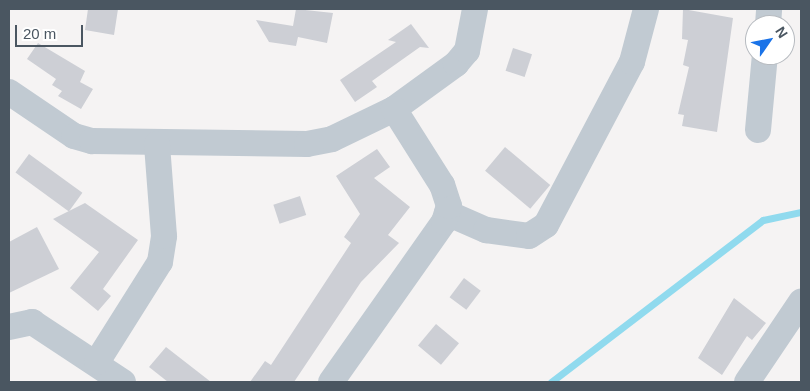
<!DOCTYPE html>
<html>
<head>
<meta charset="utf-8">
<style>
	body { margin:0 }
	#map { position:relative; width:810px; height:391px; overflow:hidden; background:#f5f3f3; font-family:Helvetica,sans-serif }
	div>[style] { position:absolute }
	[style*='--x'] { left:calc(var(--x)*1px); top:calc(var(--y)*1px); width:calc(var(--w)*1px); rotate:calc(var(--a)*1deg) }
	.stream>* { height:7px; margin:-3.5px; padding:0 3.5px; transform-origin:3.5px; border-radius:3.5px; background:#90daee }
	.building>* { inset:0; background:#cdcfd5; transform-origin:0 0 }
	.minor>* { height:26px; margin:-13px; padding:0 13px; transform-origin:13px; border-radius:13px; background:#c1cad2 }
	span { translate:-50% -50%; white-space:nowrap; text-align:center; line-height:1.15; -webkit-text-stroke:4px #fff; paint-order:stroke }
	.frame { position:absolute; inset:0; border:10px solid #4a5661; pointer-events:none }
	.north { position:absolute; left:745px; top:15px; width:50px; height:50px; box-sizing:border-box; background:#fff; border:1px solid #b7bbc0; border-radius:50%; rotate:57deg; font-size:14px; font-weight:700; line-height:20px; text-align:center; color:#4a5661 }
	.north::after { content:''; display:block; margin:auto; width:18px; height:22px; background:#1a73e8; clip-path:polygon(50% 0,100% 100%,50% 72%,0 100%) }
	.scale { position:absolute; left:15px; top:25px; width:68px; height:22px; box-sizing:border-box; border:2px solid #4a5661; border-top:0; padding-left:6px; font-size:15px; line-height:18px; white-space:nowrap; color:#4a5661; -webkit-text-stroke:4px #fff; paint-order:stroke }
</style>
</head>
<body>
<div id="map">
	<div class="stream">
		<i style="--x:551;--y:382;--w:267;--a:-37.4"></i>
		<i style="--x:763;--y:220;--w:39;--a:-12"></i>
	</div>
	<div class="building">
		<i style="clip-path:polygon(88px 9px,118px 9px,114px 35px,85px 30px)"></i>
		<i style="clip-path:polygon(296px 9px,333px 13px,327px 43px,298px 37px,296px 46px,269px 42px,256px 20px,293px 26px)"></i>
		<i style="clip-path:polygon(683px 9px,733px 18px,717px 132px,682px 126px,684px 115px,678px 114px,689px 67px,683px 65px,688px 40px,682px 39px)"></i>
		<i style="clip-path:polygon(411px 24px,429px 48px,420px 47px,372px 81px,377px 87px,355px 102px,340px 80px,396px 42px,388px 40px)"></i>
		<i style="clip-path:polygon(38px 43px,85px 71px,80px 82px,93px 89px,81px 109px,58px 96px,62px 91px,52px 85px,56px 79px,27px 59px)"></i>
		<i style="left:513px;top:48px;width:20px;height:24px;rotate:18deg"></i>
		<i style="left:505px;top:147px;width:59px;height:31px;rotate:40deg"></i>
		<i style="clip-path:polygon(377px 149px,390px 167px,374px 178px,410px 207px,388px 235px,399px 243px,361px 282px,294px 382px,250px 382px,265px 361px,271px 365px,351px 243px,344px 237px,360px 214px,336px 176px)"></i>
		<i style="left:29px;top:154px;width:66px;height:23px;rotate:36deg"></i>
		<i style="left:300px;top:196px;width:20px;height:28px;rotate:72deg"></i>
		<i style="clip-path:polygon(85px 203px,138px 240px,103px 289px,111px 296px,98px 311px,70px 288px,99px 252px,53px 219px)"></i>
		<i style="clip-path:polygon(37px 227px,59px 269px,9px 293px,9px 242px)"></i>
		<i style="left:464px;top:278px;width:21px;height:24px;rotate:37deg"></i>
		<i style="clip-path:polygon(734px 298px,766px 323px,752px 340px,747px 336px,722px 375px,698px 358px)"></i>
		<i style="left:436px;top:324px;width:30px;height:28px;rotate:40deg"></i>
		<i style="clip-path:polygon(166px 347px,211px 382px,168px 382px,149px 367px)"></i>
	</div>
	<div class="minor">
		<i style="--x:768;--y:25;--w:16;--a:-86"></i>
		<i style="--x:9;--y:92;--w:78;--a:34.1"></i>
		<i style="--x:74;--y:136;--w:19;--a:16"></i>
		<i style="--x:92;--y:141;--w:215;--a:0.8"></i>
		<i style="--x:307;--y:144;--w:25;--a:-11"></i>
		<i style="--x:332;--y:139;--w:69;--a:-25.8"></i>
		<i style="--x:394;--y:109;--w:77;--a:-36"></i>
		<i style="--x:456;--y:64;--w:17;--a:-50"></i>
		<i style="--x:467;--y:51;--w:43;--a:-79.2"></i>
		<i style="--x:758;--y:130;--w:75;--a:-84.7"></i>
		<i style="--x:447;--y:213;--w:43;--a:23.6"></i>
		<i style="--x:486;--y:230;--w:43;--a:7.9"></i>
		<i style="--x:529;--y:236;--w:20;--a:-33"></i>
		<i style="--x:546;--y:225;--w:184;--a:-62.2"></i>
		<i style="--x:632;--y:62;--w:55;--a:-75.2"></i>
		<i style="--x:9;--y:327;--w:24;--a:-12"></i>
		<i style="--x:32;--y:322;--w:109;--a:33.4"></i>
		<i style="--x:97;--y:362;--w:118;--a:-57.8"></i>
		<i style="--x:160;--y:262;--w:26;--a:-81"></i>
		<i style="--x:164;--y:236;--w:92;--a:-94.4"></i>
		<i style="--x:331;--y:382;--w:196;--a:-54.8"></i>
		<i style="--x:444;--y:222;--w:17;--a:-73"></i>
		<i style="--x:449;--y:206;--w:22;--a:-108"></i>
		<i style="--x:442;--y:185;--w:90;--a:-122.3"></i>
		<i style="--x:747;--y:382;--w:97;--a:-56"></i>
	</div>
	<div class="frame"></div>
	<div class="north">N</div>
	<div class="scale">20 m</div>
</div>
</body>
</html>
